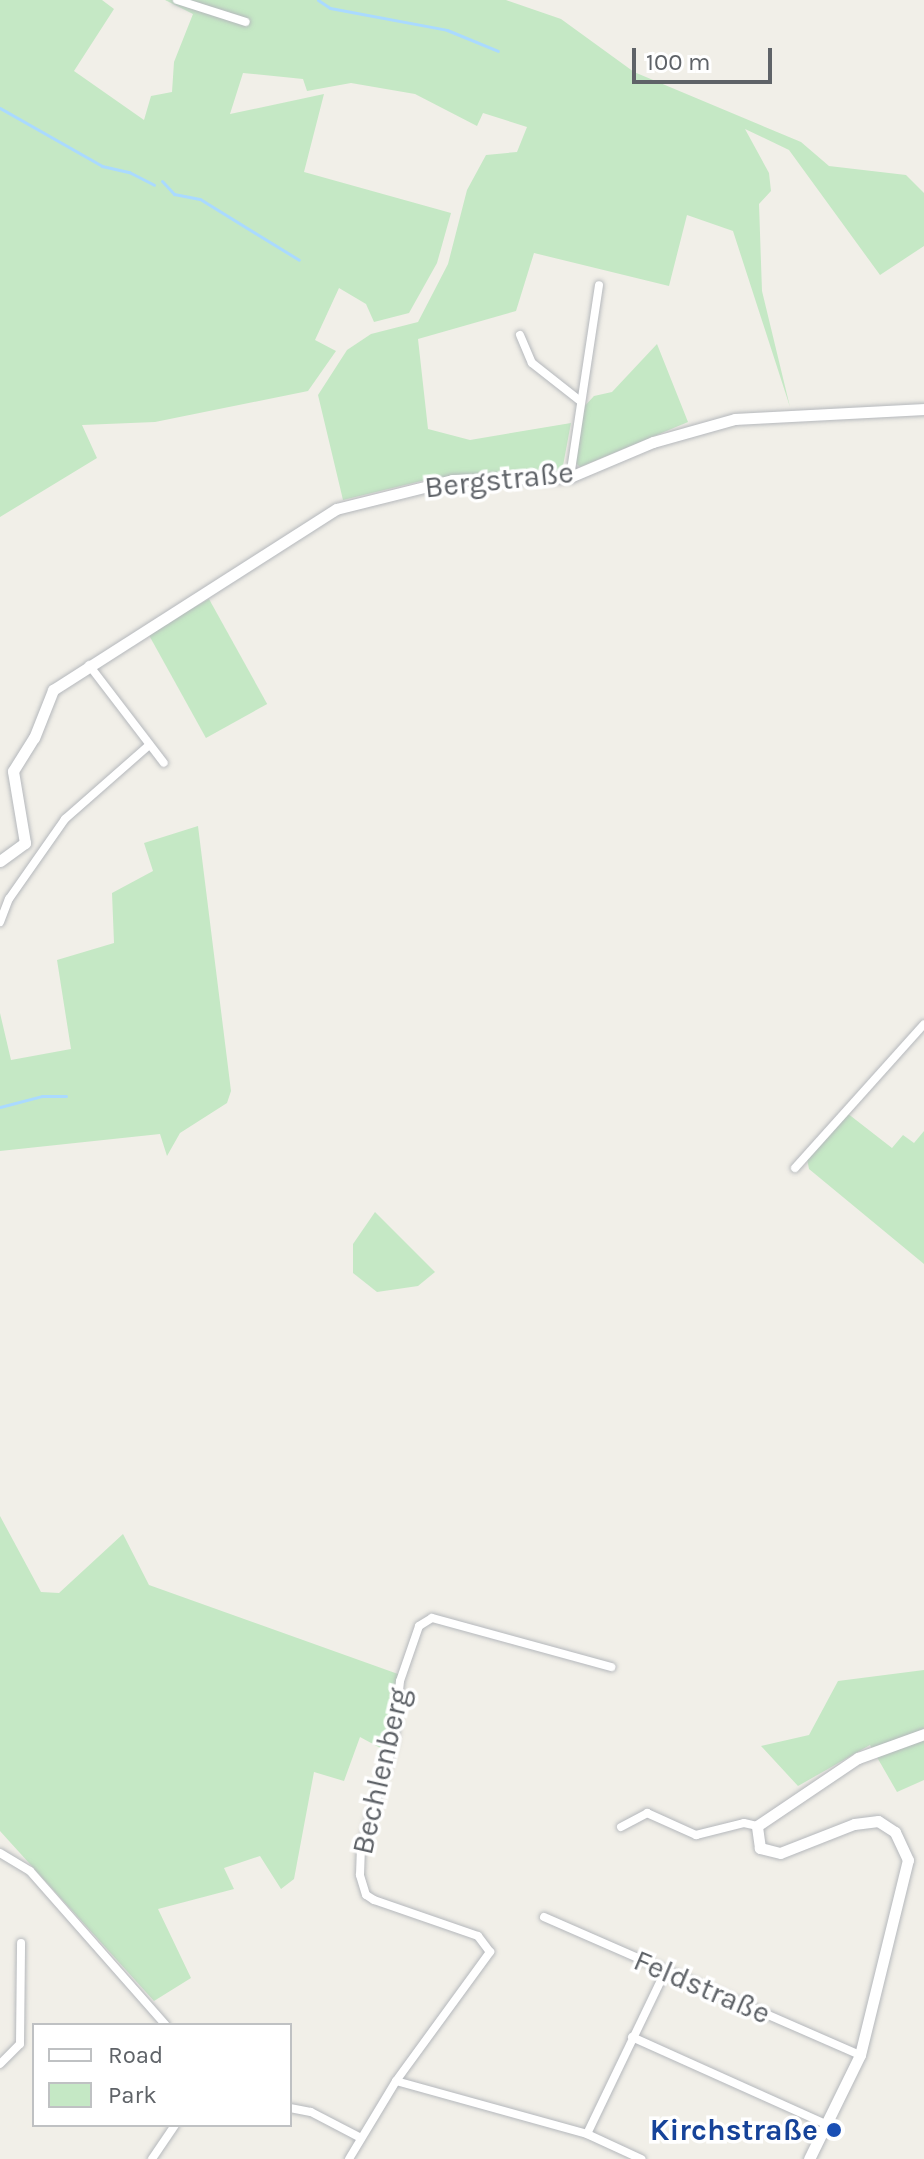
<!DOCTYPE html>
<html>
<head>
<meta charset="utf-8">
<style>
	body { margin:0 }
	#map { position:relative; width:924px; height:2159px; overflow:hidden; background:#f1efe8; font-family:Karla,sans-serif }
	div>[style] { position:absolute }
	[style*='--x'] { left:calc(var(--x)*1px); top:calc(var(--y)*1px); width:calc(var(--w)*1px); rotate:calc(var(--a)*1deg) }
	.green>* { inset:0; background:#c5e8c5; transform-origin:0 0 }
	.stream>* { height:3px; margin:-1.5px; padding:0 1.5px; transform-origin:1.5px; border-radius:1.5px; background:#aadaff }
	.roads { filter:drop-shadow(0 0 2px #b5b8bc) drop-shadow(0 0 2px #b5b8bc) }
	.street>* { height:8px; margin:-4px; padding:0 4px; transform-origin:4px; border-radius:4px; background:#fff }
	.secondary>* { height:11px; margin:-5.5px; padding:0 5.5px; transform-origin:5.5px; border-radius:5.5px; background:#fff }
	.dots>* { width:22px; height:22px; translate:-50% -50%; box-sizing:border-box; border:4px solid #fff; border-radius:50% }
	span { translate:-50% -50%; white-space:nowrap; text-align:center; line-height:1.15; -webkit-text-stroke:7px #fff; paint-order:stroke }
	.street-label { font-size:30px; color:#5f6368 }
	.transit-label { font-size:30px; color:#164399; font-weight:700 }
	.right { translate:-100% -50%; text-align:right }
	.legend { position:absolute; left:32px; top:2023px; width:260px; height:104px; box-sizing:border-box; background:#fff; border:2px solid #bfc1c3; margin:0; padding:10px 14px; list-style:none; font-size:24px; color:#5f6368 }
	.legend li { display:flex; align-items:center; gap:16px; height:40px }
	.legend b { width:40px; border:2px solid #bfc1c3 }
	.scale { position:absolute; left:632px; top:48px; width:140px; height:36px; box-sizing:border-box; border:4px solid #5f6368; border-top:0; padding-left:10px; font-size:24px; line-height:28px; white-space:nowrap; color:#5f6368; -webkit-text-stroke:6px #fff; paint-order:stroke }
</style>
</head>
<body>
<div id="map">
	<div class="green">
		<i style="clip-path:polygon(0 0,102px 0,114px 9px,74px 71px,144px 120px,151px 96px,172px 92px,174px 62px,193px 14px,165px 0,506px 0,561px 19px,634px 72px,801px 142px,829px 166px,906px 175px,924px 193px,924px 246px,880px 275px,789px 150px,745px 129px,769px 173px,771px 191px,759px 204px,762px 291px,790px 407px,733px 231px,687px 215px,669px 286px,534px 253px,516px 311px,418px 339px,428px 429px,470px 440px,571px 423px,562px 471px,434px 478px,343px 500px,318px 395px,347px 350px,371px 334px,418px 322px,448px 264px,467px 190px,486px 155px,517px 152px,527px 127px,483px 113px,477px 126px,415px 94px,351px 83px,307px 91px,303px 79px,243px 73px,230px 114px,324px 94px,304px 172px,451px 213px,437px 263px,409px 313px,374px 322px,366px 304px,339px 288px,315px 340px,336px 351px,308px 391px,155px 422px,82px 425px,97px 458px,0 517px)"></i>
		<i style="clip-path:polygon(657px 344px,688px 422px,580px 467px,575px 462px,581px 410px,594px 396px,612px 392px)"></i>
		<i style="left:209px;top:599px;width:120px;height:70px;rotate:61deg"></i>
		<i style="clip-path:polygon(198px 826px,231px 1091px,227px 1103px,180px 1133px,167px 1156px,160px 1134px,0 1151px,0 1013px,11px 1060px,71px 1049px,57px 960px,114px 943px,112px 893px,153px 871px,144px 843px)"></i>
		<i style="clip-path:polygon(847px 1113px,892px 1148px,903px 1135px,914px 1143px,924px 1131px,924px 1264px,809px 1169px,807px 1159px)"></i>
		<i style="clip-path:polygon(375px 1212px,435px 1272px,418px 1286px,377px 1292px,353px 1273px,353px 1244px)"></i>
		<i style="clip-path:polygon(0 1516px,41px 1592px,59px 1593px,123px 1534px,149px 1585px,398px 1674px,384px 1750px,360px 1737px,344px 1781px,314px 1772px,294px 1879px,281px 1889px,260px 1856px,224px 1868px,234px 1889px,158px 1909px,191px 1978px,154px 2001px,0 1831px)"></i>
		<i style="clip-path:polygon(924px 1670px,924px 1780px,897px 1792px,870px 1745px,798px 1786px,761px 1746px,809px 1735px,838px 1681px)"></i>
	</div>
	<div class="stream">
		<i style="--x:318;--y:0;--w:14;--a:34"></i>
		<i style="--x:330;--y:8;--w:119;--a:10.6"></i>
		<i style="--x:447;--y:30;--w:55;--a:22.4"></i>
		<i style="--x:0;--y:108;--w:117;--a:29.6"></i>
		<i style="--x:102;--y:166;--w:28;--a:13"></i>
		<i style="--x:129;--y:172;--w:28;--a:27"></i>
		<i style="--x:162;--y:181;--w:18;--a:47"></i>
		<i style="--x:174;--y:194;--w:26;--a:11"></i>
		<i style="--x:200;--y:199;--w:116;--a:31.6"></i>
		<i style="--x:0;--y:1107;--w:43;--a:-14.7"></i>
		<i style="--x:42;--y:1096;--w:24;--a:0"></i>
	</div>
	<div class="roads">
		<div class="street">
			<i style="--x:177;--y:0;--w:72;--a:17.7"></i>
			<i style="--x:520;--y:335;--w:30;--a:67"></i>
			<i style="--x:532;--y:363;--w:60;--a:38.2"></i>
			<i style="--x:570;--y:477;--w:194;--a:-81.4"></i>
			<i style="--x:89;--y:665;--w:123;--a:52.6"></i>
			<i style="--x:0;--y:922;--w:25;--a:-69"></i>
			<i style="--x:9;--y:899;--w:98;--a:-55"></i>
			<i style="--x:65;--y:819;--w:111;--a:-41.3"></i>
			<i style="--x:795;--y:1168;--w:193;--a:-48.1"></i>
			<i style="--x:621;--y:1827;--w:30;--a:-28"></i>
			<i style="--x:647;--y:1813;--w:54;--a:24.2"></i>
			<i style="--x:696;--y:1835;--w:49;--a:-14"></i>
			<i style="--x:744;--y:1823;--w:13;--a:13"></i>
			<i style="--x:0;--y:1853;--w:35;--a:31"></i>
			<i style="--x:30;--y:1871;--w:205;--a:48.6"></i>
			<i style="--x:544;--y:1917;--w:345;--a:23.6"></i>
			<i style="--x:632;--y:2037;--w:215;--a:24.2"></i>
			<i style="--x:0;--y:2064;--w:28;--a:-45"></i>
			<i style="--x:20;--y:2044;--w:101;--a:-89.4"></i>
			<i style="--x:396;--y:2081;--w:198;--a:15.5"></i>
			<i style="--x:587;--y:2134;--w:60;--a:24.8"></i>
			<i style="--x:290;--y:2108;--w:21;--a:11"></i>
			<i style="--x:311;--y:2112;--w:56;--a:27.5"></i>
			<i style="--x:587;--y:2134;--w:180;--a:-64.3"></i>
			<i style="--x:152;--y:2159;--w:41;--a:-55.9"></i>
			<i style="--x:349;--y:2159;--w:91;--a:-58.9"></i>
			<i style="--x:396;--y:2081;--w:160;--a:-53.9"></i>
			<i style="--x:490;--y:1952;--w:20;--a:-127"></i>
			<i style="--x:478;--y:1936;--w:110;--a:-160.9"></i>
			<i style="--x:374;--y:1900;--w:9;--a:-148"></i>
			<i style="--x:366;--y:1895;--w:21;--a:-107"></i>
			<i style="--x:360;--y:1875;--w:25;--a:-88"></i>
			<i style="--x:361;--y:1850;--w:115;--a:-73.3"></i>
			<i style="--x:394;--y:1740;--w:59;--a:-84.2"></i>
			<i style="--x:400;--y:1681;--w:58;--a:-70.9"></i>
			<i style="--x:419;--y:1626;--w:15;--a:-32"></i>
			<i style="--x:432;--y:1618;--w:186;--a:15.3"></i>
		</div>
		<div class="secondary">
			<i style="--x:0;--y:861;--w:31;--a:-36"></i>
			<i style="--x:25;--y:843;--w:73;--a:-99.5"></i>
			<i style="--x:13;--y:771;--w:39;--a:-58"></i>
			<i style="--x:34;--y:738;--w:52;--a:-68.4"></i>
			<i style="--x:53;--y:690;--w:336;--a:-32.6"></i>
			<i style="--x:336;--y:509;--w:120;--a:-14"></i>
			<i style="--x:452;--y:480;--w:118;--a:-1.5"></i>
			<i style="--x:570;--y:477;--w:90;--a:-22.9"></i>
			<i style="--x:653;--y:442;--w:85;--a:-15.7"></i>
			<i style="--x:735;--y:419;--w:189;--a:-3"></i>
			<i style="--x:809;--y:2159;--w:116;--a:-63.9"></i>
			<i style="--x:860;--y:2055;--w:201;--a:-76.2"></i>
			<i style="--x:908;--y:1860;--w:31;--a:-115"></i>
			<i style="--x:895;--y:1832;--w:20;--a:-147"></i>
			<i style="--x:878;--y:1821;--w:24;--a:173"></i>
			<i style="--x:854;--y:1824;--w:79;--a:158.6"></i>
			<i style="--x:780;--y:1853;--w:21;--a:-166"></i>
			<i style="--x:760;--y:1848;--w:22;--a:-98"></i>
			<i style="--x:757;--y:1826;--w:122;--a:-34"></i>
			<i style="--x:858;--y:1758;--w:70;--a:-20"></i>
		</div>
	</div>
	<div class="dots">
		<i style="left:834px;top:2130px;background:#1a4fb4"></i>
	</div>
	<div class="street-label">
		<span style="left:499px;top:480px;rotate:-6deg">Bergstraße</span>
		<span style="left:381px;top:1771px;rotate:-77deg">Bechlenberg</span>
		<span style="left:702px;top:1987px;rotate:23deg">Feldstraße</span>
	</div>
	<div class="transit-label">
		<span class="right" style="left:818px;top:2130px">Kirchstraße</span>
	</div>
	<ul class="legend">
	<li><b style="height:10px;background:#fff"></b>Road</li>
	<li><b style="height:22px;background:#c5e8c5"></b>Park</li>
	</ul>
	<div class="scale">100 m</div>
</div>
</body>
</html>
